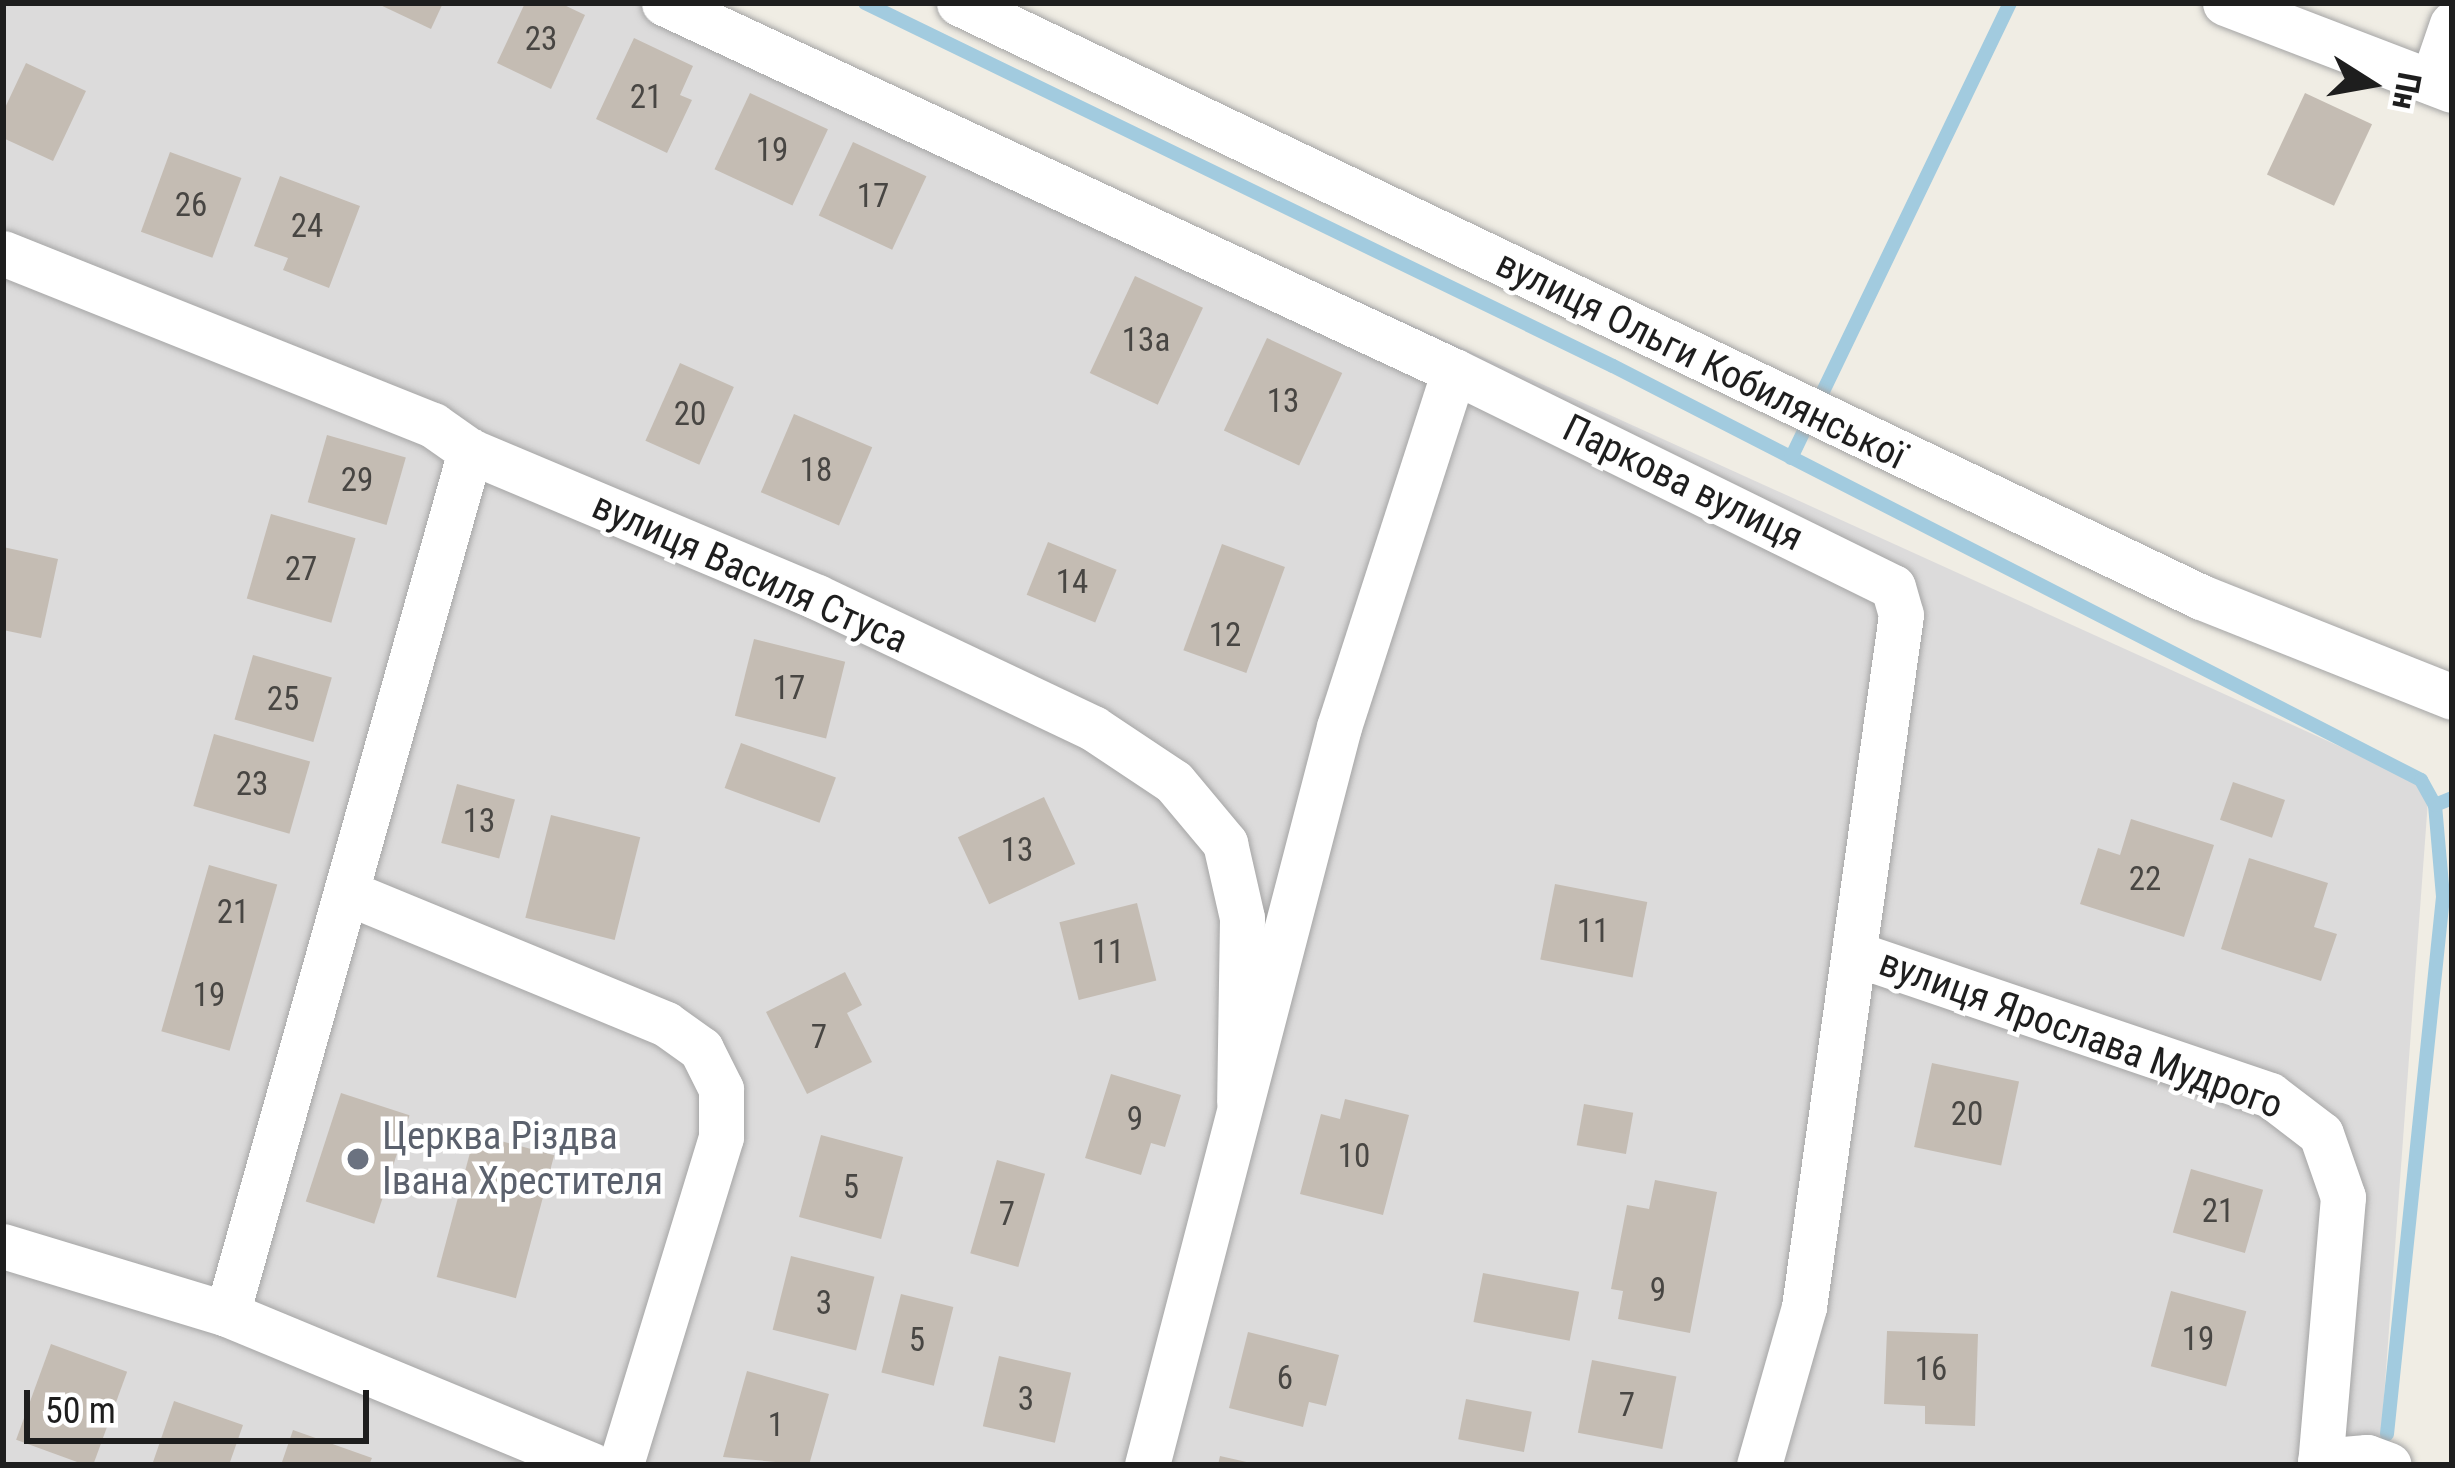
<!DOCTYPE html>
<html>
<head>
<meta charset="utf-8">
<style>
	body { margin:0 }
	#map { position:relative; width:2455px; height:1468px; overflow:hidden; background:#f0ede4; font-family:"Roboto Condensed",sans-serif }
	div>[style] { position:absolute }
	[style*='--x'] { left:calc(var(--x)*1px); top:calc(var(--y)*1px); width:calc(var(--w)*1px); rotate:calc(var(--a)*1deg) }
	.residential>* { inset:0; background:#dcdbdb }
	.stream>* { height:14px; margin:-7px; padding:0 7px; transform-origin:7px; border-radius:7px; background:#a2cbdf }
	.building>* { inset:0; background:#c4bcb3; transform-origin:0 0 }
	.roads { filter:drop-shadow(0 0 3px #a5a5a5) drop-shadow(0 0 3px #a5a5a5) }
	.minor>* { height:45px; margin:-22.5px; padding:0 22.5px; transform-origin:22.5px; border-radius:22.5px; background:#fff }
	.dots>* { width:33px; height:33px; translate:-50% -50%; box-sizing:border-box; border:6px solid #fff; border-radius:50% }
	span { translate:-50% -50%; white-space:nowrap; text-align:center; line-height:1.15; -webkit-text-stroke:9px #fff; paint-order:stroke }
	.number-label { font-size:33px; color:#484643 }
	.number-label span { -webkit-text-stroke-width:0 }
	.street-label { font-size:39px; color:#1e1e1e }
	.worship-label { font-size:39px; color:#5b616d }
	.left { translate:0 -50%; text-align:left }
	.frame { position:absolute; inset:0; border:6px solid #1e1e1e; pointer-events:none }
	.north { position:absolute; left:2311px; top:24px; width:120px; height:120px; -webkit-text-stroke:9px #fff; paint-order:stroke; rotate:101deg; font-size:33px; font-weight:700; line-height:48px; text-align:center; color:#1e1e1e }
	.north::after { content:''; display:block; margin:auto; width:42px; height:54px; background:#1e1e1e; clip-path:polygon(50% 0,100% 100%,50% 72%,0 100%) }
	.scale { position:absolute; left:24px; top:1390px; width:345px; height:54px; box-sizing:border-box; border:6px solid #1e1e1e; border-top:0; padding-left:15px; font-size:36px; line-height:42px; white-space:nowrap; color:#1e1e1e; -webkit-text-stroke:9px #fff; paint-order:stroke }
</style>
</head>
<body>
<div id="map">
	<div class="residential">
		<i style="clip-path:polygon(3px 3px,703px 3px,2429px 787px,2379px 1465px,3px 1465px)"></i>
	</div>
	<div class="stream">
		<i style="--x:865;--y:3;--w:831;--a:25.89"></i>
		<i style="--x:1613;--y:366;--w:908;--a:27.13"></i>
		<i style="--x:2421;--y:780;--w:29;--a:61"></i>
		<i style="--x:2435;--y:805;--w:92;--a:85"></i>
		<i style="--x:2443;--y:897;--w:540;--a:95.95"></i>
		<i style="--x:1791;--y:458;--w:505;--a:-64.3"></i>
		<i style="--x:2435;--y:805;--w:18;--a:-22"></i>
	</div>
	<div class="building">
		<i style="clip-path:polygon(376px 3px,443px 3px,431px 29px)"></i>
		<i style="clip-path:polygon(525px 3px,560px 3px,585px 15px,551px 89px,497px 63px)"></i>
		<i style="clip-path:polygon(634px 38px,693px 66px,680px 95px,692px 100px,667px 153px,596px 119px)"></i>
		<i style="clip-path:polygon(26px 63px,86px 91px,53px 161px,3px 138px,3px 112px)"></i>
		<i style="left:750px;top:93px;width:86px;height:84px;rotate:25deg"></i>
		<i style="left:2305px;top:93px;width:74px;height:90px;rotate:25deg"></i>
		<i style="left:853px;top:142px;width:81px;height:81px;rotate:25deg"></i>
		<i style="left:170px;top:152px;width:76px;height:85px;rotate:20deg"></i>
		<i style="clip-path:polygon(280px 176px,360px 206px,329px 288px,283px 270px,288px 258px,254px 246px)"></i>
		<i style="left:1135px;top:276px;width:75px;height:107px;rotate:25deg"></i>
		<i style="left:1267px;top:338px;width:83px;height:102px;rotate:25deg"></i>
		<i style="left:680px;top:363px;width:59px;height:85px;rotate:24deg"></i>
		<i style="left:794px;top:414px;width:85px;height:85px;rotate:23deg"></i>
		<i style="left:327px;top:435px;width:82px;height:70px;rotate:16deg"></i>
		<i style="left:271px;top:514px;width:88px;height:88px;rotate:16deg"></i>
		<i style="left:1048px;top:542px;width:74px;height:57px;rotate:22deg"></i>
		<i style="left:1222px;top:544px;width:67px;height:113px;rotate:20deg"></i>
		<i style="clip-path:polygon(3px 547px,58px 559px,41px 638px,3px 630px)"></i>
		<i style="left:754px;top:639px;width:94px;height:79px;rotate:14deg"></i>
		<i style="left:253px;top:655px;width:82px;height:67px;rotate:16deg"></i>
		<i style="left:214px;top:734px;width:100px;height:75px;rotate:16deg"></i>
		<i style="left:741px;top:743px;width:101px;height:48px;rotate:20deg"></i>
		<i style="left:2233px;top:782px;width:55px;height:40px;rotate:19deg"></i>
		<i style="left:457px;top:784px;width:60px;height:61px;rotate:15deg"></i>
		<i style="left:1044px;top:797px;width:74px;height:95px;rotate:65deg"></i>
		<i style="left:551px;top:815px;width:92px;height:106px;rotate:14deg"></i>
		<i style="clip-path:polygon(2131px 819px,2214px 845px,2184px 937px,2080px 904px,2098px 848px,2120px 855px)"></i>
		<i style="clip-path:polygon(2249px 858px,2328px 883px,2314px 927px,2337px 934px,2321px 981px,2221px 949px)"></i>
		<i style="left:209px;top:865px;width:71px;height:173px;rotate:16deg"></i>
		<i style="left:1555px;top:884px;width:94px;height:77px;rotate:11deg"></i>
		<i style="left:1137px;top:903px;width:80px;height:80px;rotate:76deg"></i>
		<i style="clip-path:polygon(845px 972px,862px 1005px,847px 1013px,872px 1062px,807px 1094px,766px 1012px)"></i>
		<i style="left:1932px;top:1063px;width:89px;height:86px;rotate:12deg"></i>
		<i style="clip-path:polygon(1111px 1074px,1181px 1095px,1165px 1147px,1151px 1143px,1141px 1175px,1085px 1158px)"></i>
		<i style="left:341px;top:1093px;width:72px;height:114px;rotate:18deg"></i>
		<i style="clip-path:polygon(1345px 1099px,1409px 1115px,1383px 1215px,1300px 1194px,1321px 1114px,1340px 1119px)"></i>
		<i style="left:1584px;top:1104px;width:50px;height:42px;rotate:10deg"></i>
		<i style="left:475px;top:1134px;width:82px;height:148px;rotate:15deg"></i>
		<i style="left:821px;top:1135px;width:85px;height:85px;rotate:15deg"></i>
		<i style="left:997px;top:1160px;width:50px;height:97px;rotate:16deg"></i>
		<i style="left:2191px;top:1169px;width:75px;height:66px;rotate:16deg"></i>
		<i style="clip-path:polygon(1655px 1180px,1717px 1192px,1690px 1333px,1618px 1319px,1623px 1291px,1611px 1289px,1627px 1205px,1649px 1209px)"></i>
		<i style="left:791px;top:1256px;width:86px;height:76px;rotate:14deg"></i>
		<i style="left:1483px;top:1273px;width:98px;height:50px;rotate:11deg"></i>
		<i style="left:2171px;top:1291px;width:78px;height:78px;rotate:15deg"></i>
		<i style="left:901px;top:1294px;width:54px;height:81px;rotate:14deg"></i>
		<i style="clip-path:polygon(1887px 1331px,1978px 1334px,1975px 1426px,1925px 1424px,1925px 1406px,1884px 1404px)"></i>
		<i style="clip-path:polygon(1248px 1332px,1339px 1355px,1326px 1406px,1309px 1402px,1303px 1427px,1229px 1408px)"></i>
		<i style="left:51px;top:1344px;width:81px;height:102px;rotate:20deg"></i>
		<i style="left:999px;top:1356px;width:74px;height:72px;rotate:13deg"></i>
		<i style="left:1592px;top:1360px;width:86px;height:74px;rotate:11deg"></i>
		<i style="clip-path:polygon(747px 1371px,829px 1394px,809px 1465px,723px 1457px)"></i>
		<i style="left:1466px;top:1399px;width:67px;height:41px;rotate:11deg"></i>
		<i style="clip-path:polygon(174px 1401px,243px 1425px,229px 1465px,152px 1465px)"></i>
		<i style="clip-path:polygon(293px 1430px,372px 1458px,369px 1465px,281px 1465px)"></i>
		<i style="clip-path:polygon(1220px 1456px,1251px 1463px,1250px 1465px,1218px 1465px)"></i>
	</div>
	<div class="roads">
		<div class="minor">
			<i style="--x:664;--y:3;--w:872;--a:24.98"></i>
			<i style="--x:1454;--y:371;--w:489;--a:26.2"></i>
			<i style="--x:1893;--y:587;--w:29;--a:74"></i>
			<i style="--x:1901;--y:615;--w:699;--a:97.98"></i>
			<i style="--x:1804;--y:1307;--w:164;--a:105.9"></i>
			<i style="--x:959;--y:3;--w:1377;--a:25.56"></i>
			<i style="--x:2201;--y:597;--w:270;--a:21.7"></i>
			<i style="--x:2225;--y:3;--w:243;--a:21"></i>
			<i style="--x:2432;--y:82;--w:61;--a:-71"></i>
			<i style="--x:3;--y:253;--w:463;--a:21.8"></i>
			<i style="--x:433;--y:425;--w:45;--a:35.1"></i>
			<i style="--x:470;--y:451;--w:376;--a:22.8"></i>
			<i style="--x:817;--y:597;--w:306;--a:25.4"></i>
			<i style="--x:1093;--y:728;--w:97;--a:33.7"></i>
			<i style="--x:1174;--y:782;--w:80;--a:50.1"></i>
			<i style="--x:1225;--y:843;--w:77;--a:77.2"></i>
			<i style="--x:1242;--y:918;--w:184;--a:90.9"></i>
			<i style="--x:346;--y:892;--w:346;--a:22.4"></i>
			<i style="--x:666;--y:1024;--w:43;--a:35.5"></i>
			<i style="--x:701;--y:1049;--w:45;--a:63.4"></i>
			<i style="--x:721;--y:1089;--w:48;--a:90"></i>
			<i style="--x:721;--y:1137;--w:343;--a:107"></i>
			<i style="--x:1856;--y:954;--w:437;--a:18.8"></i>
			<i style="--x:2270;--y:1095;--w:64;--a:37.4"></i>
			<i style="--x:2321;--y:1134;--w:67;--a:70.8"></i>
			<i style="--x:2343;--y:1197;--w:269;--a:94.9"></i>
			<i style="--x:3;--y:1246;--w:234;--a:16.9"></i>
			<i style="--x:227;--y:1314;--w:395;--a:22.5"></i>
			<i style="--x:227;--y:1314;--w:897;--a:-74.27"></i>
			<i style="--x:2320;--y:1461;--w:47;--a:-4.9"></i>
			<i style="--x:2367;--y:1457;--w:23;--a:20"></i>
			<i style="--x:1147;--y:1465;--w:763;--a:-75.42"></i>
			<i style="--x:1339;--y:727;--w:374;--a:-72.1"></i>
		</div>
	</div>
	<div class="dots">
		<i style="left:358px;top:1159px;background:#6b7280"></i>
	</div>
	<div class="number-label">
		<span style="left:541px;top:39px">23</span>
		<span style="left:646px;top:97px">21</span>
		<span style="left:772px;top:150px">19</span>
		<span style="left:873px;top:196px">17</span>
		<span style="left:191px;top:205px">26</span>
		<span style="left:307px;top:226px">24</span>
		<span style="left:1146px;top:340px">13а</span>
		<span style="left:1283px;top:401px">13</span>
		<span style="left:690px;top:414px">20</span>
		<span style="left:816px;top:470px">18</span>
		<span style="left:357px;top:480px">29</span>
		<span style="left:301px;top:569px">27</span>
		<span style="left:1072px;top:582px">14</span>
		<span style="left:1225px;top:635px">12</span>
		<span style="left:789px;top:688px">17</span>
		<span style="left:283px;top:699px">25</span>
		<span style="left:252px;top:784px">23</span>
		<span style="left:479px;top:821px">13</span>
		<span style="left:1017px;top:850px">13</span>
		<span style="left:2145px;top:879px">22</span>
		<span style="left:233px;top:912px">21</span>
		<span style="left:1593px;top:931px">11</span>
		<span style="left:1108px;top:952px">11</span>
		<span style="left:209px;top:995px">19</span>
		<span style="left:819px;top:1037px">7</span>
		<span style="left:1967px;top:1114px">20</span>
		<span style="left:1135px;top:1119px">9</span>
		<span style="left:1354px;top:1156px">10</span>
		<span style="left:851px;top:1187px">5</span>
		<span style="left:2218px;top:1211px">21</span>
		<span style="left:1007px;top:1214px">7</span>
		<span style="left:1658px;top:1290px">9</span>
		<span style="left:824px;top:1303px">3</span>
		<span style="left:2198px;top:1339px">19</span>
		<span style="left:917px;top:1340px">5</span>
		<span style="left:1931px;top:1369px">16</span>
		<span style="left:1285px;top:1378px">6</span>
		<span style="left:1026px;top:1399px">3</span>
		<span style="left:1627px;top:1405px">7</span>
		<span style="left:776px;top:1425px">1</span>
	</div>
	<div class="street-label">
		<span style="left:1701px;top:360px;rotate:26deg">вулиця Ольги Кобилянської</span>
		<span style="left:1683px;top:483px;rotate:26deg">Паркова вулиця</span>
		<span style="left:750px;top:573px;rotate:24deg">вулиця Василя Стуса</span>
		<span style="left:2081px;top:1034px;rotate:20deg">вулиця Ярослава Мудрого</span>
	</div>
	<div class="worship-label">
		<span class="left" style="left:382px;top:1159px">Церква Різдва<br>Івана Хрестителя</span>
	</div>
	<div class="frame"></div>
	<div class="north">Пн</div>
	<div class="scale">50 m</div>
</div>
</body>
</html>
